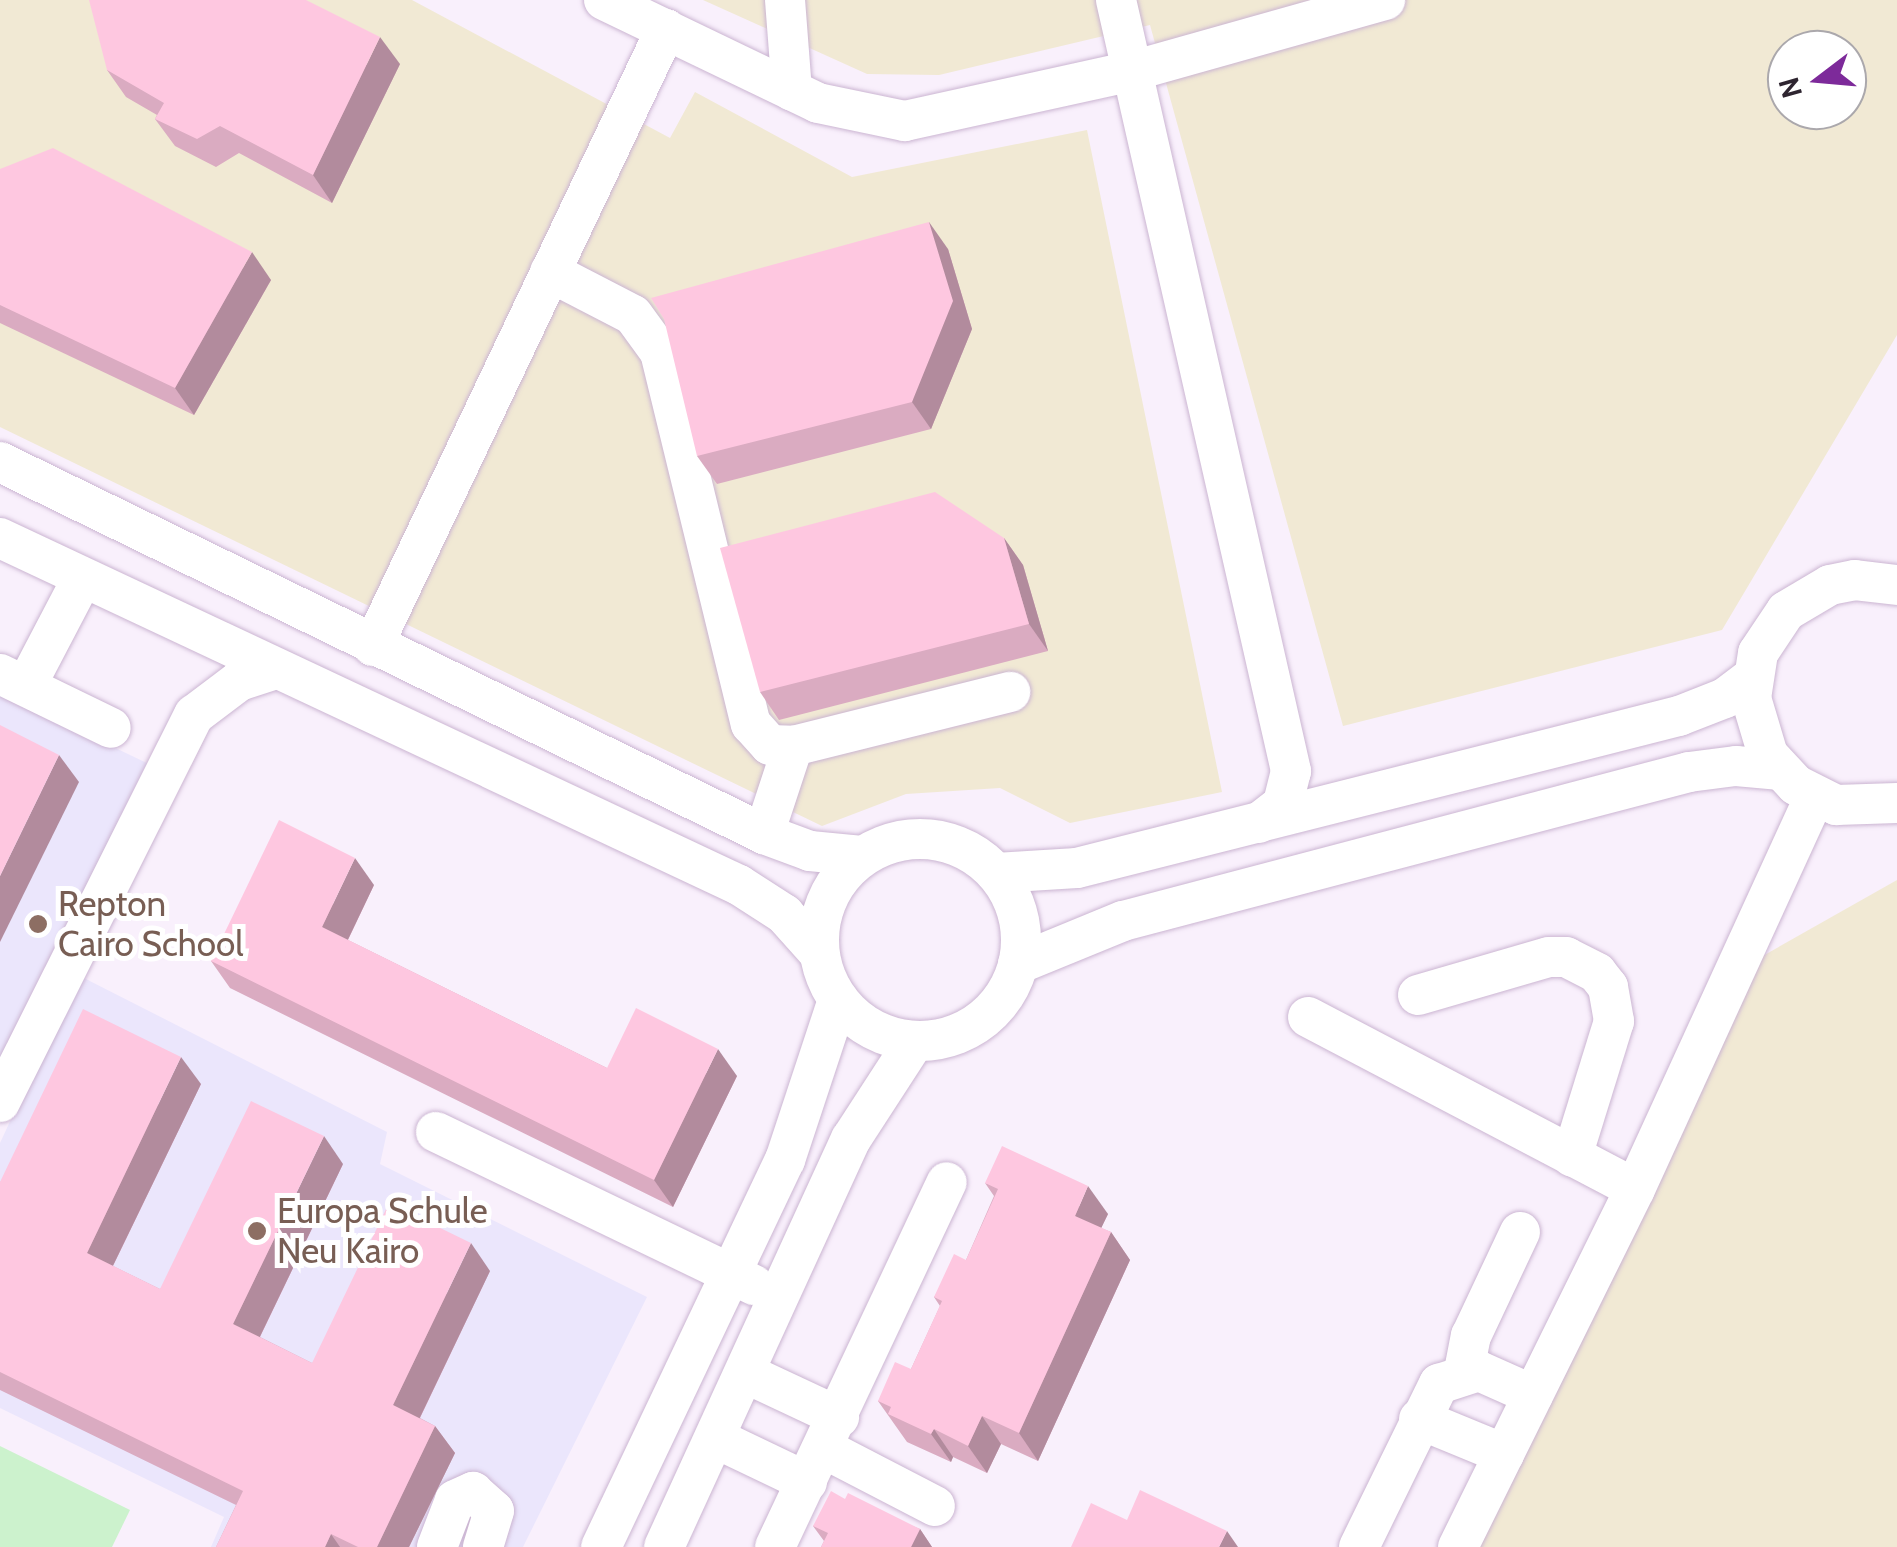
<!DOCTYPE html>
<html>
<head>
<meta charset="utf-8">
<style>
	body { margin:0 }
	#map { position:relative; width:1897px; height:1547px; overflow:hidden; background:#f9f0fc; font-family:Cabin,sans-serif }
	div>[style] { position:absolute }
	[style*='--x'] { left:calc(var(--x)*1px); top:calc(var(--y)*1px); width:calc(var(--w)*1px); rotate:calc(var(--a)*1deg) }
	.commercial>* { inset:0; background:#f1e9d4 }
	.education>* { inset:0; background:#ebe6fc }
	.green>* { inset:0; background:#ccf2cd }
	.roads { filter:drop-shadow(0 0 2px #cbb5d2) drop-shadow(0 0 2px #cbb5d2) }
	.minor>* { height:40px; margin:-20px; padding:0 20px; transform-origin:20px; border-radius:20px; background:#fff }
	.minor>.ring { margin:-20px; padding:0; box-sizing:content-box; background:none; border:40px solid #fff; border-radius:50% }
	.wall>* { inset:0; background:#daabc1 }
	.shaded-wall>* { inset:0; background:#b28b9d }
	.building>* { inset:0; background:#fec7e0 }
	.dots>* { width:28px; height:28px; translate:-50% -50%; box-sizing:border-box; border:5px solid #fff; border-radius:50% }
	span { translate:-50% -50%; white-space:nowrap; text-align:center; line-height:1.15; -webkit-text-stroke:10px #fff; paint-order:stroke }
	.education-label { font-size:35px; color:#785e54 }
	.left { translate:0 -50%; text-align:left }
	.north { position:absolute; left:1767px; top:30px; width:100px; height:100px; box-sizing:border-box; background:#fff; border:2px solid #aba8ac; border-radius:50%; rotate:254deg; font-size:28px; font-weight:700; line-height:40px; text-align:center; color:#2e2530 }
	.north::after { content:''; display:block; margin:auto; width:35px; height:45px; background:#7d2a9a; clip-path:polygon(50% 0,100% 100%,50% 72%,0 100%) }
</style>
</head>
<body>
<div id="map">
	<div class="commercial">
		<i style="clip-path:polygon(0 0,412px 0,670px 138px,695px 92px,852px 177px,1087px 130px,1222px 792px,1070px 823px,1000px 788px,906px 794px,822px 826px,0 427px)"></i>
		<i style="clip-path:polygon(evenodd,703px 0,1897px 0,1897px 335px,1722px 630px,1343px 726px,1150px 25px,939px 75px,867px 74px,703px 0,1787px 50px,1847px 50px,1847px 110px,1787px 110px,1787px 50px)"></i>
		<i style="clip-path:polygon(1897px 880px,1897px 1547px,1456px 1547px,1729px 975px)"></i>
	</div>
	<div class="education">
		<i style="clip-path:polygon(0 693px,151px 765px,0 1083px)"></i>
		<i style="clip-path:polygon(78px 975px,387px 1132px,380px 1164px,647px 1297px,523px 1547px,211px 1547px,224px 1517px,0 1408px,0 1143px)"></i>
	</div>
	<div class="green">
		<i style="clip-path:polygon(0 1446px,130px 1510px,112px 1547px,0 1547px)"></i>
	</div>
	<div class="roads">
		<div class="minor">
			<i style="--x:604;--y:0;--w:237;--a:25.7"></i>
			<i style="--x:818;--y:103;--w:89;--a:11.7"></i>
			<i style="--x:905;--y:121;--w:232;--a:-12.4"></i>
			<i style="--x:1132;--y:71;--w:263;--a:-15.7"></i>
			<i style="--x:785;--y:0;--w:91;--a:85.6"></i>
			<i style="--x:1116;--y:0;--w:791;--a:77.21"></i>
			<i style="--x:1291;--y:771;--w:34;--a:104"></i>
			<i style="--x:1283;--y:804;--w:31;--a:142"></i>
			<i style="--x:550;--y:272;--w:93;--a:27.4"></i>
			<i style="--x:633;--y:315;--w:46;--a:53.9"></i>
			<i style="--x:660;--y:352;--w:383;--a:76.3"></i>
			<i style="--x:751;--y:724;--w:28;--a:48"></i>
			<i style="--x:770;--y:745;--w:23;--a:2"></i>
			<i style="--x:793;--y:746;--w:224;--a:-14"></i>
			<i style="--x:0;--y:462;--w:850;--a:25.96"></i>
			<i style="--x:764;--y:834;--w:49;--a:20.3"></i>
			<i style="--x:810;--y:851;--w:52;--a:5.5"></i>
			<i style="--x:0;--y:538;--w:816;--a:25.15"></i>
			<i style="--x:739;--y:885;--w:54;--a:32.8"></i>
			<i style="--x:784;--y:914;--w:52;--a:48.1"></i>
			<i style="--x:1897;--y:585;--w:42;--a:-173.2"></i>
			<i style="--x:1855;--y:580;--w:25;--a:169"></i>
			<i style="--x:1830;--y:585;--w:51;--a:149.4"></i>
			<i style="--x:1786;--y:611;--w:50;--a:123.7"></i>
			<i style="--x:1758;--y:653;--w:46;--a:98.8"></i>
			<i style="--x:1751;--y:698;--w:59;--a:73.4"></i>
			<i style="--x:1768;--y:755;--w:41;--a:47"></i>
			<i style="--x:1796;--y:785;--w:45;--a:26.6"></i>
			<i style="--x:1836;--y:805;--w:61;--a:-1.9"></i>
			<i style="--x:373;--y:646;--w:683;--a:-64.6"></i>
			<i style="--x:0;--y:674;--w:123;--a:25.9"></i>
			<i style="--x:26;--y:686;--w:121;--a:-62.4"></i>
			<i style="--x:764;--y:834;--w:93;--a:-71.8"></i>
			<i class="ring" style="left:819px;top:839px;width:162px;height:162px"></i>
			<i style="--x:996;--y:873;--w:81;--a:-3.5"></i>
			<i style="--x:1077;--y:868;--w:621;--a:-14.17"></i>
			<i style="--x:1679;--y:716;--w:49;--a:-21.4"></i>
			<i style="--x:1725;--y:698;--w:34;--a:-37"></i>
			<i style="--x:1018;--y:964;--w:113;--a:-22.3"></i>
			<i style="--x:1123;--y:921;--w:585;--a:-14.75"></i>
			<i style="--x:1689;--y:772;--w:47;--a:-7.3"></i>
			<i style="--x:1736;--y:766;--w:45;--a:5.1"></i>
			<i style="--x:1418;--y:995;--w:136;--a:-16.2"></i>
			<i style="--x:1549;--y:957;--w:17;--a:0"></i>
			<i style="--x:1566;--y:957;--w:35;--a:27"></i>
			<i style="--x:1597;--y:973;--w:18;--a:52"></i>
			<i style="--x:1608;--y:987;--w:35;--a:80"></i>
			<i style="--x:1614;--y:1021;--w:142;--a:107.2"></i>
			<i style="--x:1308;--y:1017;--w:369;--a:27.7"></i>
			<i style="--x:0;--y:1102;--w:433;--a:-63.4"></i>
			<i style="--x:194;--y:715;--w:56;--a:-37.1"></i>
			<i style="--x:239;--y:681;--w:38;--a:-18"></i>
			<i style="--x:436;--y:1132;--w:353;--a:25.7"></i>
			<i style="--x:1464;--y:1371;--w:36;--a:-79"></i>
			<i style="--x:1471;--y:1336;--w:115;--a:-64.8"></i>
			<i style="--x:745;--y:1373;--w:104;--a:25.1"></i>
			<i style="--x:1419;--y:1419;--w:92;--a:22.4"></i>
			<i style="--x:715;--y:1438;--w:102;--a:25.6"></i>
			<i style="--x:823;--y:1448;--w:126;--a:27.4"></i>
			<i style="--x:437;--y:1547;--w:50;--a:-69"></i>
			<i style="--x:455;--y:1500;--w:20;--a:-24"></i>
			<i style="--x:473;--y:1492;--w:28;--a:42"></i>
			<i style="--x:494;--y:1511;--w:38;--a:107"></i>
			<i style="--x:601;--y:1547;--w:429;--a:-64.6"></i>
			<i style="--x:785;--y:1160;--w:169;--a:-71.7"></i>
			<i style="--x:664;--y:1547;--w:449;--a:-65.4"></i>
			<i style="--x:851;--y:1139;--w:116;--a:-57"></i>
			<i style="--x:775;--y:1547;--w:403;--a:-64.8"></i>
			<i style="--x:1359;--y:1547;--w:182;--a:-63.9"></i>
			<i style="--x:1439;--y:1384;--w:42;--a:-18"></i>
			<i style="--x:1479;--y:1371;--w:59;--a:24"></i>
			<i style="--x:1458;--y:1547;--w:399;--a:-63.7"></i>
			<i style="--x:1635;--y:1189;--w:432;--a:-65.4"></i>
		</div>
	</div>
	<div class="wall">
		<i style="clip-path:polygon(400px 64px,332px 203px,239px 153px,216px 167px,175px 146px,155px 119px,157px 115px,126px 97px,107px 70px)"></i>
		<i style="clip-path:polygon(0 169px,271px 280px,194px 415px,0 323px)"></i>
		<i style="clip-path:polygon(948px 249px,972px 329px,931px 429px,717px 484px,697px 456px)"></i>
		<i style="clip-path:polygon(1004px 538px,1023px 565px,1048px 651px,779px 720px,760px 692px)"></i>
		<i style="clip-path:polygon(374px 885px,348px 940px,607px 1068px,737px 1076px,673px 1207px,230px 988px,211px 961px)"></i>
		<i style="clip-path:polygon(201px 1084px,113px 1266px,160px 1289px,343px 1164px,260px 1337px,312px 1363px,490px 1271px,420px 1418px,435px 1426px,455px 1453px,409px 1547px,216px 1547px,236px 1505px,0 1390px,0 1182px)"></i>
		<i style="clip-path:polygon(985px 1183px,1108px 1214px,1101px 1228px,1111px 1232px,1130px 1260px,1038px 1461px,1001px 1444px,987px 1473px,953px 1457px,951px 1462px,907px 1442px,878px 1401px,911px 1369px,940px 1306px,934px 1297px,966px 1260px,994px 1196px)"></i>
		<i style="clip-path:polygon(845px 1499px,920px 1529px,932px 1547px,821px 1547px,824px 1541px,813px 1526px)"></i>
	</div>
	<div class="shaded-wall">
		<i style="clip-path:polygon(380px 37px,400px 64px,332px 203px,313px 175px)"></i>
		<i style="clip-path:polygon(929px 222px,948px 249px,972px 329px,931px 429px,912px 402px)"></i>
		<i style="clip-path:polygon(252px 252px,271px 280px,194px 415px,175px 388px)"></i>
		<i style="clip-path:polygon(1004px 538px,1023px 565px,1048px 651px,1029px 624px)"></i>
		<i style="clip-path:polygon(59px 755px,79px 782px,0 942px,0 876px)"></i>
		<i style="clip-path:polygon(355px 858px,374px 885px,341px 954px,322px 927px)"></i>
		<i style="clip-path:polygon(718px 1049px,737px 1076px,673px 1207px,654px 1180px)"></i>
		<i style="clip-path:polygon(181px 1057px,201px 1084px,106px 1280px,87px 1253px)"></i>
		<i style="clip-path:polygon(324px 1136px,343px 1164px,253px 1351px,233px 1324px)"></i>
		<i style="clip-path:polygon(1088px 1186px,1108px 1214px,1094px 1243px,1075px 1216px)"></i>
		<i style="clip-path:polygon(1111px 1232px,1130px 1260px,1038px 1461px,1019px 1433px)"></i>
		<i style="clip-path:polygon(471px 1243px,490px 1271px,413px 1432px,393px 1405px)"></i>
		<i style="clip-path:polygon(982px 1416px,1001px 1444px,987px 1473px,968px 1446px)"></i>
		<i style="clip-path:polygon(435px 1426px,455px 1453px,409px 1547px,377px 1547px)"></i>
		<i style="clip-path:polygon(934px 1429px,953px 1457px,951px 1462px,931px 1434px)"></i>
		<i style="clip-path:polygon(920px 1529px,932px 1547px,911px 1547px)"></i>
		<i style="clip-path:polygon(1227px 1531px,1238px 1547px,1219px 1547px)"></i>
		<i style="clip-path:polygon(331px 1534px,340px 1547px,325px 1547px)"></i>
	</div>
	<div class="building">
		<i style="clip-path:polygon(89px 0,306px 0,380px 37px,313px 175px,220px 126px,197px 139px,155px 119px,164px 103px,107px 70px)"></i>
		<i style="clip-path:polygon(53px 148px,252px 252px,175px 388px,0 305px,0 169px)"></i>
		<i style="clip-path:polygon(929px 222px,953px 301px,912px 402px,697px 456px,664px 319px,651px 298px)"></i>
		<i style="clip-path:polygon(935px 492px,1004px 538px,1029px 624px,760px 692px,720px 548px)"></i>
		<i style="clip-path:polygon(0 725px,59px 755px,0 876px)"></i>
		<i style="clip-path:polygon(279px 820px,355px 858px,322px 927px,607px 1068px,636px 1008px,718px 1049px,654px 1180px,211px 961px)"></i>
		<i style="clip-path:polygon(83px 1009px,181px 1057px,87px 1253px,160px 1289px,251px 1101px,324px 1136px,233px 1324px,312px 1363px,389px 1203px,471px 1243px,393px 1405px,435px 1426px,377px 1547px,358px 1547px,331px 1534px,325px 1547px,216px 1547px,243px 1491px,0 1372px,0 1182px)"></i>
		<i style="clip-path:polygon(1002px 1146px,1088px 1186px,1075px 1216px,1111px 1232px,1019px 1433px,982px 1416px,968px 1446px,934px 1429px,931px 1434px,888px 1414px,891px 1407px,878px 1401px,895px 1362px,911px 1369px,942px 1301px,934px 1297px,954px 1254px,966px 1260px,998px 1189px,985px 1183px)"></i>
		<i style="clip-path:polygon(1140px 1490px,1227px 1531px,1219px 1547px,1071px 1547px,1091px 1503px,1127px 1520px)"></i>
		<i style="clip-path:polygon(831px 1491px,845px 1499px,848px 1493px,920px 1529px,911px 1547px,821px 1547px,828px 1533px,813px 1526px)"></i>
	</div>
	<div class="dots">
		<i style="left:38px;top:924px;background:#8d6e63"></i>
		<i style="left:257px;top:1231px;background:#8d6e63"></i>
	</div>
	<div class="education-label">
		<span class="left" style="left:58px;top:924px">Repton<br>Cairo School</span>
		<span class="left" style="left:277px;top:1231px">Europa Schule<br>Neu Kairo</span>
	</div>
	<div class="north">N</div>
</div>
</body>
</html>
